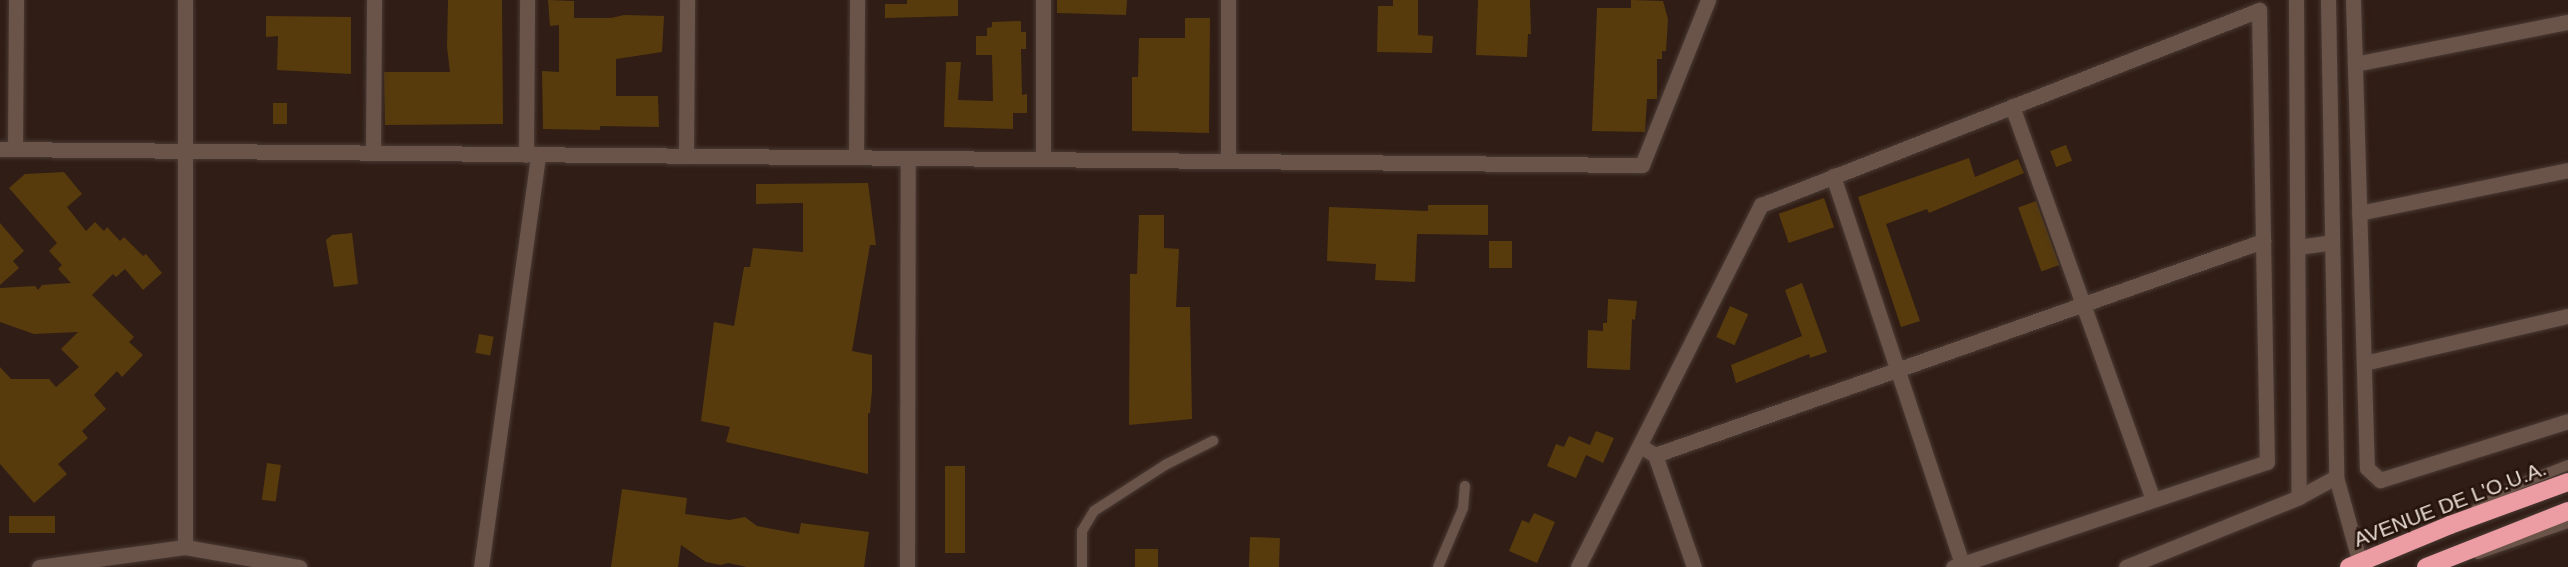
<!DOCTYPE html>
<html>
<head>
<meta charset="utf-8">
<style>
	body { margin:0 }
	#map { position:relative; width:2568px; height:567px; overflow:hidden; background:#301d15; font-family:Arial,sans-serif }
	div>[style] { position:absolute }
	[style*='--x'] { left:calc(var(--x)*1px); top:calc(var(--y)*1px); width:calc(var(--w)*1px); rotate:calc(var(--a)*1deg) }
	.building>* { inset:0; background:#573b0d; transform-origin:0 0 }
	.roads { filter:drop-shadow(0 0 2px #493a34) drop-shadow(0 0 2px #493a34) }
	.lane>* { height:10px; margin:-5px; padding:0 5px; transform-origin:5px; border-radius:5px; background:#6a5349 }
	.street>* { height:15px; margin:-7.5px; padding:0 7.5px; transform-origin:7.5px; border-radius:7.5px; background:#6a5349 }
	.secondary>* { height:15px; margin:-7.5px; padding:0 7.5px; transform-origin:7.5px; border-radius:7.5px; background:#6a5349 }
	.highway>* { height:18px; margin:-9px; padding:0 9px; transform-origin:9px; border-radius:9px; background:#ec9ca3 }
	span { translate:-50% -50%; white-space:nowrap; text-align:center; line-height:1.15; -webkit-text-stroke:5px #26140b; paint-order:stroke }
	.street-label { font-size:21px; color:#e7dad4 }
</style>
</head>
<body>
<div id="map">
	<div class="building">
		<i style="clip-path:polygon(448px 0,502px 0,503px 124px,385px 125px,384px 72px,450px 72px,447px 47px)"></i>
		<i style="clip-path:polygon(548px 0,574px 1px,574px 18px,611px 18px,624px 15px,664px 16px,662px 52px,616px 59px,616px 96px,658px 96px,659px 127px,600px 126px,600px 130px,543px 129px,542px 71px,559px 72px,559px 25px,550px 26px)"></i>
		<i style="clip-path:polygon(907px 0,958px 0,958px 16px,885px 18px,885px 4px,907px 4px)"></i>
		<i style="clip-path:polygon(1057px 0,1127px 0,1126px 15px,1057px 13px)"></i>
		<i style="clip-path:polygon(1393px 0,1418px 0,1418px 35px,1433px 36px,1432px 53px,1377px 52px,1378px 6px,1393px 6px)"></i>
		<i style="clip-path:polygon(1478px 0,1530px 0,1531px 34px,1528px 34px,1527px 57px,1476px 55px)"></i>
		<i style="clip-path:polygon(1631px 0,1663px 1px,1668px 19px,1666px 51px,1662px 51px,1662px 59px,1657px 59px,1657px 99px,1647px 99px,1645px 132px,1592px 131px,1597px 8px,1631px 8px)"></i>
		<i style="clip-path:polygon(266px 16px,351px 17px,351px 74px,277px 70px,278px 36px,266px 37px)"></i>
		<i style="clip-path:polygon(1185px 18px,1210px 18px,1209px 133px,1132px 131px,1132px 77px,1138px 77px,1139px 38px,1185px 38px)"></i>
		<i style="clip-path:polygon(1021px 21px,1021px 32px,1026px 32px,1026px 49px,1021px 49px,1022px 95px,1027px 94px,1027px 113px,1013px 113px,1013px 129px,944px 127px,946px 62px,961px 62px,958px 100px,993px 101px,992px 55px,976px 55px,976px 36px,987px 36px,987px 28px,992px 27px,992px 22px)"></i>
		<i style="left:273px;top:103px;width:14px;height:21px"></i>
		<i style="left:2066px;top:145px;width:17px;height:17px;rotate:69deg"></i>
		<i style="clip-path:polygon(1969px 158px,1975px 177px,2018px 159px,2024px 173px,1929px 213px,1927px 209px,1886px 224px,1920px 321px,1901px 327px,1858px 197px)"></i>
		<i style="clip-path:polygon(64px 172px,82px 194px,67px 207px,86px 231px,95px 222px,104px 231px,107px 227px,120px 241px,124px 237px,143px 256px,146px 254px,162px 273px,143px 290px,125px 269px,116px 277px,113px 274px,92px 295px,134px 337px,129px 342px,143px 355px,122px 377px,117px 371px,94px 395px,106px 409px,82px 431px,88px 438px,58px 464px,67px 474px,34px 503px,0 464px,0 367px,11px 379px,49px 379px,56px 387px,79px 367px,61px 349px,78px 332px,34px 334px,0 322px,0 288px,35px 286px,38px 290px,42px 285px,71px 283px,58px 269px,62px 265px,49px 251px,57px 243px,9px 188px,25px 174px)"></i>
		<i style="clip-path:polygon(868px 183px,876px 245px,870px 245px,852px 351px,872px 355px,872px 391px,870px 413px,868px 413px,868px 474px,726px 442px,730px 427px,701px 421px,714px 322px,734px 326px,744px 267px,750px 267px,753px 248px,803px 252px,803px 203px,756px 204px,756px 184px)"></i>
		<i style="left:1824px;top:198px;width:31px;height:48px;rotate:71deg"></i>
		<i style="left:2036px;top:201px;width:68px;height:19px;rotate:70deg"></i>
		<i style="clip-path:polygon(1428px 205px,1488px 205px,1488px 235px,1417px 234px,1415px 282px,1375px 280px,1376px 264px,1327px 261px,1329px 207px,1428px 211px)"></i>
		<i style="clip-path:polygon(1139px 215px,1164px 215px,1164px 248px,1179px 249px,1176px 307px,1190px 307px,1192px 419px,1129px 425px,1130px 274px,1137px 274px)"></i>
		<i style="clip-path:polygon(0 223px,24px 251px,13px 261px,19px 268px,0 285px)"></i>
		<i style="clip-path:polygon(352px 233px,358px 284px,334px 287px,326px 240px,332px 235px)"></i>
		<i style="left:1489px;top:241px;width:23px;height:27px"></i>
		<i style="clip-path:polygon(1802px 283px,1827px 352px,1810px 358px,1809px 354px,1736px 383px,1731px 365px,1802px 336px,1785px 290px)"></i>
		<i style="clip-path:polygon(1608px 299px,1637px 301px,1635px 320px,1632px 319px,1630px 370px,1587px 368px,1588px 330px,1603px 331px,1603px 323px,1607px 323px)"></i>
		<i style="left:1730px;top:306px;width:20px;height:34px;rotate:24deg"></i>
		<i style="left:479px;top:334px;width:15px;height:19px;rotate:11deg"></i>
		<i style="clip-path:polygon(1596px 431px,1614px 438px,1603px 463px,1586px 455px,1576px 478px,1547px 466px,1556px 444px,1564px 447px,1569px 436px,1590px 445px)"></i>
		<i style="left:267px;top:463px;width:14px;height:37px;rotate:8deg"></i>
		<i style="left:945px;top:466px;width:20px;height:87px"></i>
		<i style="clip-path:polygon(622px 489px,687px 498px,685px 514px,729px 520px,745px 517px,757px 526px,799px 534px,801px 523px,869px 532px,864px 567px,747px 567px,728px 563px,721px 565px,706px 562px,681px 545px,678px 567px,611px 567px)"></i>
		<i style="clip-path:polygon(1534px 513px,1555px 522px,1537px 563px,1509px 551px,1522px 520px,1529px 523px)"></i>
		<i style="left:9px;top:516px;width:46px;height:17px"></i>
		<i style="left:1250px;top:537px;width:30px;height:30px;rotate:2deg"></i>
		<i style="left:1135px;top:549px;width:23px;height:18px"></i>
	</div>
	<div class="roads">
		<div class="lane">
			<i style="--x:2476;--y:509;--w:42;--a:-31.4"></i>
			<i style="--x:2512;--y:487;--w:60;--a:-21.4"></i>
			<i style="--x:2478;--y:554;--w:95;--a:-19"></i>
			<i style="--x:1082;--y:567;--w:36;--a:-90"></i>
			<i style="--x:1082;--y:531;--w:23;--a:-59"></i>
			<i style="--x:1094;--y:511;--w:85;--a:-32.9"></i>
			<i style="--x:1165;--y:465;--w:54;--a:-26.6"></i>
			<i style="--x:1438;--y:567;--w:64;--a:-67"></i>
			<i style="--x:1463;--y:508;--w:22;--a:-85"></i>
		</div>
		<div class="street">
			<i style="--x:2296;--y:0;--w:497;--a:89.7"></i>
			<i style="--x:2353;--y:0;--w:468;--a:88.3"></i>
			<i style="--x:2367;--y:468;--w:18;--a:43"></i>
			<i style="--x:2380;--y:480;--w:197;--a:-17.4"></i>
			<i style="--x:2355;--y:64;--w:217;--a:-11.2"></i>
			<i style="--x:2012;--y:106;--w:418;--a:70.3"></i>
			<i style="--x:0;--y:149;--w:1642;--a:0.56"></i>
			<i style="--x:1642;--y:165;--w:178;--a:-68.2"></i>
			<i style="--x:15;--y:149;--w:149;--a:-89.6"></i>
			<i style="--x:373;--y:153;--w:153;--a:-89.6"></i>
			<i style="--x:526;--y:155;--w:155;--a:-89.6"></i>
			<i style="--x:686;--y:156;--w:156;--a:-89.6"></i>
			<i style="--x:856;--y:157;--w:157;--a:-89.6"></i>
			<i style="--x:1043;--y:159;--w:159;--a:-90"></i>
			<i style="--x:1228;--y:161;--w:161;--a:-90"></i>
			<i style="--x:1833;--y:176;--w:409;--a:71.6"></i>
			<i style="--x:2359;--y:213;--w:213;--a:-11.6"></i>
			<i style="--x:2298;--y:247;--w:34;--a:-8"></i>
			<i style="--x:2364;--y:363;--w:209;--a:-13"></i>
			<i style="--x:1647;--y:450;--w:9;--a:32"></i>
			<i style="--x:1655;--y:455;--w:119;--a:70.8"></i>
			<i style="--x:1655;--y:455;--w:645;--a:-19.39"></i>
			<i style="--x:185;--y:547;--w:547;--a:-90"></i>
			<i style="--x:39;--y:567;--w:147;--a:-7.8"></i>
			<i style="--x:185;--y:547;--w:116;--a:10"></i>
			<i style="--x:481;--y:567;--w:416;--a:-82.1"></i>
			<i style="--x:907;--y:567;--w:409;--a:-89.9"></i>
			<i style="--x:1578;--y:567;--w:406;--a:-63.2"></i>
			<i style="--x:1761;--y:205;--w:535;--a:-21.38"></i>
			<i style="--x:2259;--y:10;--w:452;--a:89"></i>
			<i style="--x:2267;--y:462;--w:331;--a:161.5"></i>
			<i style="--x:2126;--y:567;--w:187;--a:-22"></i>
			<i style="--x:2299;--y:497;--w:42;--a:-28.4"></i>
		</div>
		<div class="secondary">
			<i style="--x:2328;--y:0;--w:477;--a:89"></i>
			<i style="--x:2336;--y:477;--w:93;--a:74.5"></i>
		</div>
		<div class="highway">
			<i style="--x:2349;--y:567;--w:109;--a:-22.6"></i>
			<i style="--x:2450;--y:525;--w:126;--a:-20"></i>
			<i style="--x:2426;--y:567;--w:153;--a:-21.5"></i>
		</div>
	</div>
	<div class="street-label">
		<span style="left:2450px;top:504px;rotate:-21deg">AVENUE DE L'O.U.A.</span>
	</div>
</div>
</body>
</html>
